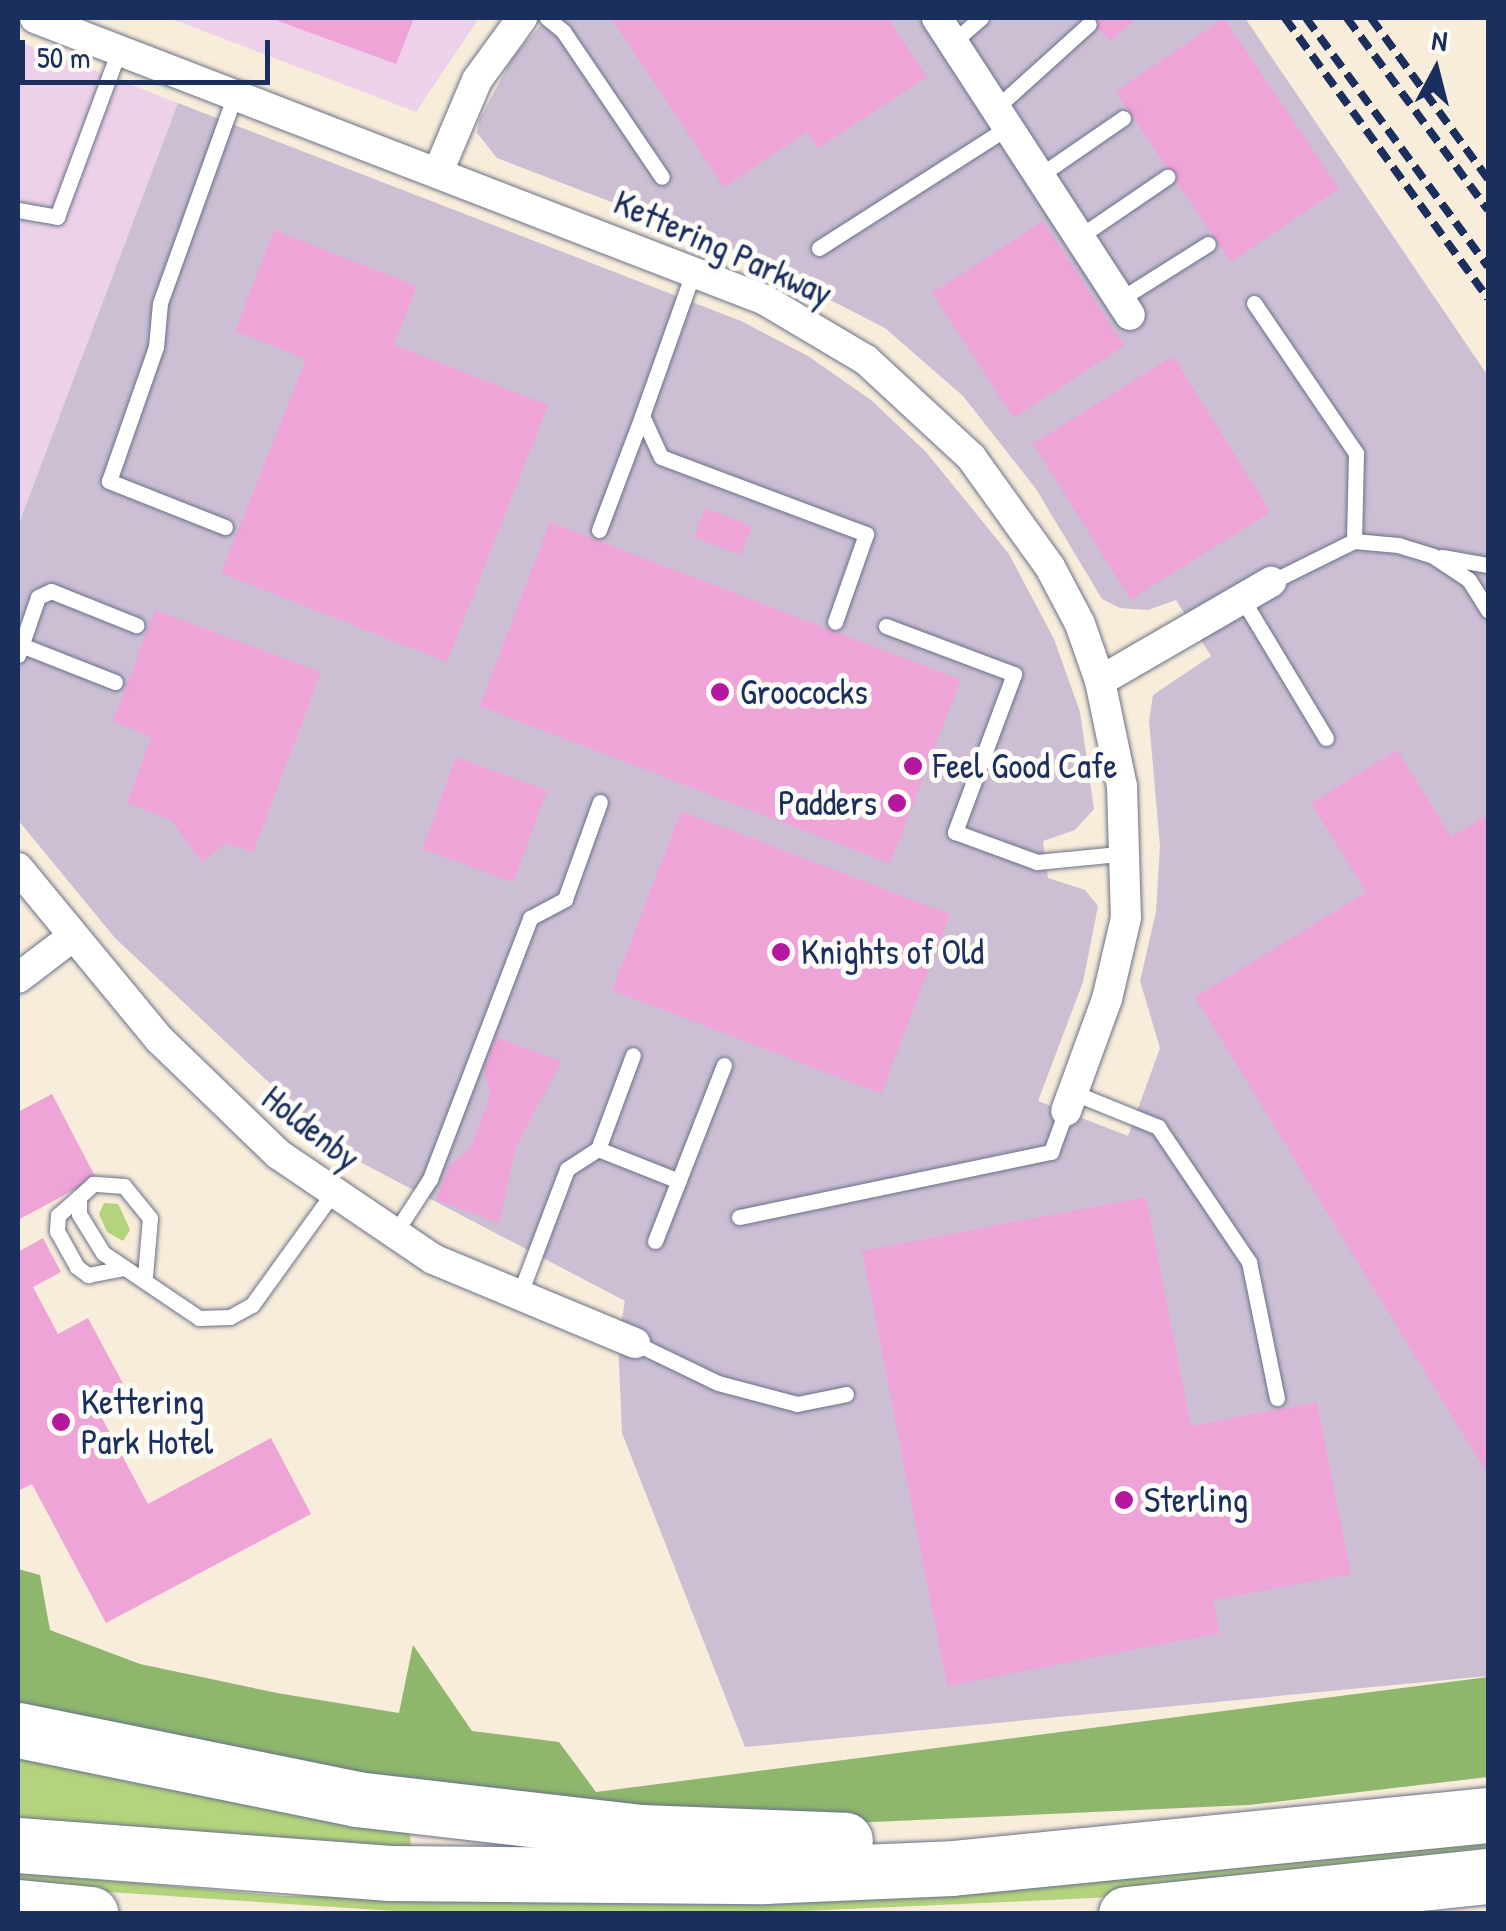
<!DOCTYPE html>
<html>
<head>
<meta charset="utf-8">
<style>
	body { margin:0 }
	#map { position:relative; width:1506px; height:1931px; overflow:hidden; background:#f8ecda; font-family:"Patrick Hand",sans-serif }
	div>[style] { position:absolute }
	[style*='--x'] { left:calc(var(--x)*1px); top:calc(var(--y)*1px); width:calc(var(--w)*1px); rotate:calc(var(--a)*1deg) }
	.built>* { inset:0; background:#edd1e9 }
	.industrial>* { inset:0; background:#ccbfd4 }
	.green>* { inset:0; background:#b3d47c }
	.forest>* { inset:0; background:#8eb66c }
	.building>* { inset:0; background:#efa4d8; transform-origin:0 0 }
	.roads { filter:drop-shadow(0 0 2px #687189) drop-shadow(0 0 2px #687189) }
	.lane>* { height:15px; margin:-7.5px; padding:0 7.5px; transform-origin:7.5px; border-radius:7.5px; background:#fff }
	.street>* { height:30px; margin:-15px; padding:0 15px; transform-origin:15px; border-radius:15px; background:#fff }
	.highway>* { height:55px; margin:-27.5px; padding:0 27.5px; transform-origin:27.5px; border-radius:27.5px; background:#fff }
	.rail>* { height:8px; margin-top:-4px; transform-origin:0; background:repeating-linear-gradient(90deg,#1b2f5e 0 15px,transparent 0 23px) }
	.dots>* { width:28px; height:28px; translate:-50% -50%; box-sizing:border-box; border:5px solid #fdfcf7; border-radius:50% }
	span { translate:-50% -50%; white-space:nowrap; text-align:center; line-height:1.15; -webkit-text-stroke:10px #fdfcf7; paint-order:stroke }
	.street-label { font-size:35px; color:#1b2f5e }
	.poi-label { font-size:35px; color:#1b2f5e }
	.left { translate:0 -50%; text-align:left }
	.right { translate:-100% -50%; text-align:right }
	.frame { position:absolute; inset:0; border:20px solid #1b2f5e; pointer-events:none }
	.north { position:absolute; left:1386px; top:20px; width:100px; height:100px; -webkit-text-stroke:8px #fdfcf7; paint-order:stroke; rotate:7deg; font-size:28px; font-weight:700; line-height:40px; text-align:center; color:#1b2f5e }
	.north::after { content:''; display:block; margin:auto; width:35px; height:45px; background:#1b2f5e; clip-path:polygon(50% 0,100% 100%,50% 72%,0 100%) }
	.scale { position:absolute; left:20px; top:40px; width:250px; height:45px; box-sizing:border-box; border:5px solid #1b2f5e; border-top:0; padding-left:12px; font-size:30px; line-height:35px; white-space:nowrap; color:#1b2f5e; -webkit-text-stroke:8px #fdfcf7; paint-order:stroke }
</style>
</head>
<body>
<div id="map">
	<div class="built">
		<i style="clip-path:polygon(169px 18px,479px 18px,416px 112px)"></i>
		<i style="clip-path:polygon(18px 41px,178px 103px,18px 526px)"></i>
	</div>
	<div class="industrial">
		<i style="clip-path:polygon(547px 18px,1245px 18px,1488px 376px,1488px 1676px,745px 1747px,622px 1433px,618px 1341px,625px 1301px,345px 1154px,115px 938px,18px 820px,18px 526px,178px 103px,741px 321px,808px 356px,871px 400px,926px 452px,1009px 554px,1054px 639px,1080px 712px,1094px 809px,1075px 830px,1043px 841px,1048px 878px,1085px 890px,1098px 906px,1083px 982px,1038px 1101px,1128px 1136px,1160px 1048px,1140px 981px,1156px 912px,1160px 846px,1149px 721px,1153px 695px,1211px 656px,1176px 600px,1148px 610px,1120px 608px,1102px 599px,1036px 489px,963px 396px,885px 328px,723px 245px,497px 158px,477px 133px,479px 120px,513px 57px)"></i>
	</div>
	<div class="green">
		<i style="clip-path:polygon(104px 1203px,118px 1204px,122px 1212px,130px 1230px,123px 1241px,107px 1232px,99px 1214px)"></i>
		<i style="clip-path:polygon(18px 1757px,134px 1783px,410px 1828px,411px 1858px,18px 1819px)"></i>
		<i style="clip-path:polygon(1488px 1837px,1488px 1855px,1094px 1898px,802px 1911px,440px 1914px,18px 1886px,18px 1873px,284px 1896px,812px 1900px,1212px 1871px)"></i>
	</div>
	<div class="forest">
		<i style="clip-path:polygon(18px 1569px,40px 1575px,50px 1630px,140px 1664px,277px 1693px,399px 1713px,413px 1645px,472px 1731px,559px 1742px,596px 1792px,1488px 1677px,1488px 1777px,1248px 1805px,828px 1824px,381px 1789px,18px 1714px)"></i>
	</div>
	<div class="building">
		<i style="clip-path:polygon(270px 18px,414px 18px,396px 64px)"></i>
		<i style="clip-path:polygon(611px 18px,888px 18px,927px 77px,818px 148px,807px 132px,724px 187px)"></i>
		<i style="clip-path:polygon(1088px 18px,1137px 18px,1110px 41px)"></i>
		<i style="left:1224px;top:18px;width:206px;height:131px;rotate:56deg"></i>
		<i style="left:1043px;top:221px;width:149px;height:132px;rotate:57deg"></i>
		<i style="clip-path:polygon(274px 230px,417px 286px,394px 345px,548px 405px,447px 662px,221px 573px,306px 359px,235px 331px)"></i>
		<i style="left:1173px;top:356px;width:184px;height:165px;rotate:58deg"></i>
		<i style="left:705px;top:508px;width:50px;height:31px;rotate:21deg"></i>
		<i style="left:550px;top:522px;width:440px;height:197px;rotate:21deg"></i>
		<i style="clip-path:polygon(155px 610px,321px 672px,253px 852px,227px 843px,202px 862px,171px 820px,127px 803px,151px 737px,113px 721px)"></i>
		<i style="clip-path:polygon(1397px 750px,1451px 837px,1485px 816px,1488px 822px,1488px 1475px,1195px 997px,1366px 892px,1311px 803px)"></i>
		<i style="left:456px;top:757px;width:97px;height:98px;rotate:20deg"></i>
		<i style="left:681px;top:811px;width:288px;height:192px;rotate:21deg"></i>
		<i style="clip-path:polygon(496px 1037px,561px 1061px,516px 1147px,499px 1223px,436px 1200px,449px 1166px,470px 1149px,490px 1096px,484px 1069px)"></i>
		<i style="clip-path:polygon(52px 1094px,96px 1178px,18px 1220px,18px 1112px)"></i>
		<i style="clip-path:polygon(1146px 1197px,1191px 1426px,1317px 1402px,1351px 1574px,1213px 1600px,1220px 1633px,947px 1686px,862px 1251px)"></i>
		<i style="clip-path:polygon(43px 1238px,61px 1272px,33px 1287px,58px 1334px,88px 1318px,127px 1391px,96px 1407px,148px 1504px,271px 1438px,311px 1514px,106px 1623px,32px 1484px,18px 1491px,18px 1245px,20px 1251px)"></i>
	</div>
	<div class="roads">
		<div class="lane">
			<i style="--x:547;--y:18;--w:21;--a:39"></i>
			<i style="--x:563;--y:31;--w:176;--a:55.9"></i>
			<i style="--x:953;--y:42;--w:37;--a:-41"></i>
			<i style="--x:996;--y:108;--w:125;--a:-42.1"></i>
			<i style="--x:1039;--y:176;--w:102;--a:-34.6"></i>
			<i style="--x:18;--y:210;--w:40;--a:10"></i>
			<i style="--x:57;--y:217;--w:178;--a:-69.6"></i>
			<i style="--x:1079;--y:237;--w:107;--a:-34.3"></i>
			<i style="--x:819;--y:248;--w:224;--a:-32.6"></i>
			<i style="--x:694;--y:270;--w:155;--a:109.6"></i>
			<i style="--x:642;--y:416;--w:45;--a:65.1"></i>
			<i style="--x:661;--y:457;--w:219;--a:20.6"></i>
			<i style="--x:866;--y:534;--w:93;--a:109.4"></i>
			<i style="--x:1119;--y:300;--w:105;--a:-32.2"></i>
			<i style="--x:1254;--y:303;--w:181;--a:55.8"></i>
			<i style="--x:1356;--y:453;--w:88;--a:91.3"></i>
			<i style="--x:225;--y:527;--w:125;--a:-158.4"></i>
			<i style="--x:109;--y:481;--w:142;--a:-70.7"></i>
			<i style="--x:156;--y:347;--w:44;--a:-84.8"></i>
			<i style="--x:160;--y:303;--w:221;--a:-70.2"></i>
			<i style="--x:599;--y:530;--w:122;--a:-69.3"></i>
			<i style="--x:1442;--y:557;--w:47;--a:9.9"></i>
			<i style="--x:1271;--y:582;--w:93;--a:-26.3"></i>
			<i style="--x:1354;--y:541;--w:44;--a:5.2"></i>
			<i style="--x:1398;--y:545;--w:37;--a:17"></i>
			<i style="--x:1433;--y:556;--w:43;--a:33.7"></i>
			<i style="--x:1469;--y:580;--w:36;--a:58"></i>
			<i style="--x:1243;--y:600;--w:161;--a:59"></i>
			<i style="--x:886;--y:626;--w:137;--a:20.6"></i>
			<i style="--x:1014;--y:674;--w:169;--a:110.5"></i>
			<i style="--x:955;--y:832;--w:87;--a:20.1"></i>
			<i style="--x:1037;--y:862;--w:92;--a:-5.6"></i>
			<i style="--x:21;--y:645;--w:101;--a:21.5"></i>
			<i style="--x:18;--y:655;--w:61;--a:-71"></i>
			<i style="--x:38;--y:597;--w:14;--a:-25"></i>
			<i style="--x:51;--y:591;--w:92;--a:21.8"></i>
			<i style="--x:1072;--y:1092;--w:93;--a:22.1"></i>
			<i style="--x:1158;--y:1127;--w:163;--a:56"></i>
			<i style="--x:1249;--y:1262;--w:139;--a:78.4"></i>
			<i style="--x:598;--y:1149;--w:100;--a:-69.6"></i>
			<i style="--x:79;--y:1197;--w:28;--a:139"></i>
			<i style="--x:58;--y:1215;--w:16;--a:94"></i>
			<i style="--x:57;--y:1231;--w:41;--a:60.9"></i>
			<i style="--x:77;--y:1267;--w:14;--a:36"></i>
			<i style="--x:88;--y:1275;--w:37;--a:-11"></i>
			<i style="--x:739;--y:1217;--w:319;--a:-11.8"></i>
			<i style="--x:1051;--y:1152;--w:44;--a:-69.9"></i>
			<i style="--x:393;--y:1236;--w:68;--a:-57"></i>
			<i style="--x:430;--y:1179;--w:280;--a:-69"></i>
			<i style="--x:530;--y:918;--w:40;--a:-28"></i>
			<i style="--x:565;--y:899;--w:103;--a:-70.2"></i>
			<i style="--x:655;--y:1241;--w:189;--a:-68.6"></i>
			<i style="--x:145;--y:1276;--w:58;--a:-85.1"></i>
			<i style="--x:150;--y:1218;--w:41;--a:-129.1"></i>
			<i style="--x:124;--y:1186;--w:31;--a:-176"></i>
			<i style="--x:93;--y:1184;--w:19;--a:137"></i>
			<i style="--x:79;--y:1197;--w:17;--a:90"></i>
			<i style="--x:79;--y:1214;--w:46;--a:58.4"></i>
			<i style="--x:103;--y:1253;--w:116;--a:34.1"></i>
			<i style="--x:199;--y:1318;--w:31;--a:-2"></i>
			<i style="--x:230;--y:1317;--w:25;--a:-29"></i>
			<i style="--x:252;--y:1305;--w:137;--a:-54.2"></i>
			<i style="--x:519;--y:1296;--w:136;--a:-69.3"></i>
			<i style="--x:567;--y:1169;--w:37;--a:-33"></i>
			<i style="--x:598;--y:1149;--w:87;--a:21.6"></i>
			<i style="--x:635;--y:1343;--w:92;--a:25.7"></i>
			<i style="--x:718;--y:1383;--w:82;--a:14.9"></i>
			<i style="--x:797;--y:1404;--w:50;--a:-11.5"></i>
		</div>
		<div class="street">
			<i style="--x:35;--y:18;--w:783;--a:21.12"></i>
			<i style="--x:765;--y:300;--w:117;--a:30.7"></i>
			<i style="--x:866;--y:360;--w:143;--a:42.7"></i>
			<i style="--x:971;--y:457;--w:135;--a:54.3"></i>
			<i style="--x:1050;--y:567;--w:64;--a:62.2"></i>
			<i style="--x:1080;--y:624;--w:60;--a:70.7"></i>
			<i style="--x:1100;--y:681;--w:107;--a:78.2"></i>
			<i style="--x:1122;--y:786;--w:132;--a:88.3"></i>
			<i style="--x:1126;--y:918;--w:83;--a:103.2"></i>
			<i style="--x:1107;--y:999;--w:119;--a:110.1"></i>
			<i style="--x:937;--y:18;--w:354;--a:57"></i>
			<i style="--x:438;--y:172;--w:100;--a:-67"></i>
			<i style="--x:477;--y:80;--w:77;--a:-54"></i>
			<i style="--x:1100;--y:681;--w:198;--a:-30.1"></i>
			<i style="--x:18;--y:868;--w:223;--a:50.5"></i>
			<i style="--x:160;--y:1040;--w:164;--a:44"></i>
			<i style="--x:278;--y:1154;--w:187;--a:34.1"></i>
			<i style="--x:433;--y:1259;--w:219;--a:22.6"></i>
			<i style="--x:18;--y:978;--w:68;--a:-37.2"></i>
		</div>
		<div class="highway">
			<i style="--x:18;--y:1730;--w:345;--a:11.5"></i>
			<i style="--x:356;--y:1799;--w:287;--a:6.6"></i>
			<i style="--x:641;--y:1832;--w:204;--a:2.2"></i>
			<i style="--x:18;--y:1845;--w:373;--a:4.3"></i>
			<i style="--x:390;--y:1873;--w:374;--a:0.5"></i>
			<i style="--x:764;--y:1876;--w:188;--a:-2.4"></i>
			<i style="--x:952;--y:1868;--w:539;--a:-5.65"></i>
			<i style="--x:18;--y:1907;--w:73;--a:5.5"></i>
			<i style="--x:1126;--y:1914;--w:364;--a:-6"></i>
		</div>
	</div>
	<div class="rail">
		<i style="--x:1285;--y:18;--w:346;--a:54.1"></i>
		<i style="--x:1306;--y:18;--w:308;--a:53.8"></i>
		<i style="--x:1347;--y:18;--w:238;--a:53.7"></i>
		<i style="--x:1371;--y:18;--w:199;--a:54"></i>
	</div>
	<div class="dots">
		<i style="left:720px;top:692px;background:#b5179e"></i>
		<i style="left:913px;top:766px;background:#b5179e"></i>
		<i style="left:897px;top:803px;background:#b5179e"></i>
		<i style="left:781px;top:952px;background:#b5179e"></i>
		<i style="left:61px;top:1422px;background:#b5179e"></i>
		<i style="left:1124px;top:1500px;background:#b5179e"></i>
	</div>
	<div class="street-label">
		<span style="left:723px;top:248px;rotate:24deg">Kettering Parkway</span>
		<span style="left:311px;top:1128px;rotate:38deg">Holdenby</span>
	</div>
	<div class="poi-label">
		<span class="left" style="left:740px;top:692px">Groococks</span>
		<span class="left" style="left:933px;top:766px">Feel Good Cafe</span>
		<span class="right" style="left:877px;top:803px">Padders</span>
		<span class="left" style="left:801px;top:952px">Knights of Old</span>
		<span class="left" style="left:81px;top:1422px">Kettering<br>Park Hotel</span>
		<span class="left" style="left:1144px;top:1500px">Sterling</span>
	</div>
	<div class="frame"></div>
	<div class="north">N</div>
	<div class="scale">50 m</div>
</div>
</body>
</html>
